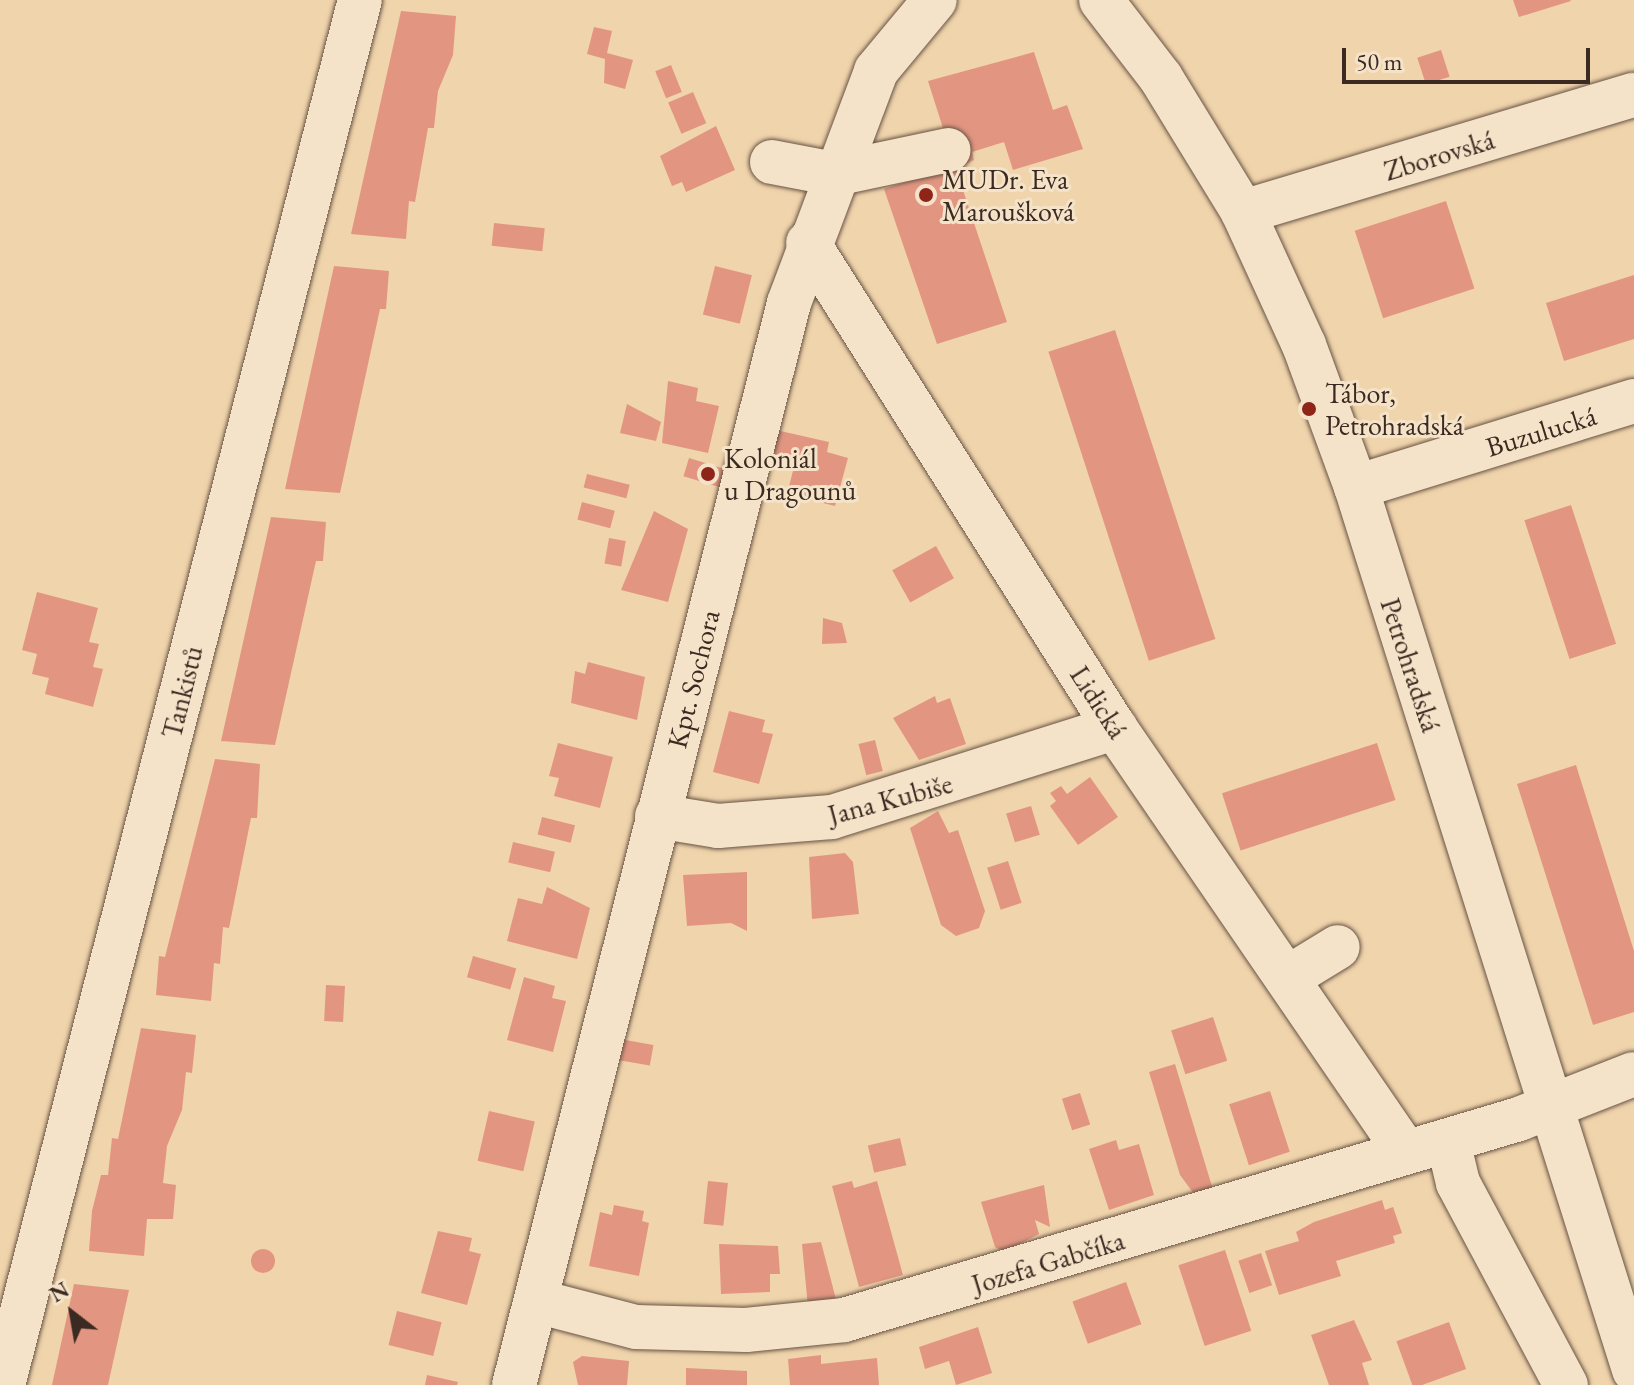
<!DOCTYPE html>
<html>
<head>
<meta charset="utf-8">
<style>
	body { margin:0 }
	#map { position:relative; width:1634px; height:1385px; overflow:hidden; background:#f0d4ac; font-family:"EB Garamond",serif }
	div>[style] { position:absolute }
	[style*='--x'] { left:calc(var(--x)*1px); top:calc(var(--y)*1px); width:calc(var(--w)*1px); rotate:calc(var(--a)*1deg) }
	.building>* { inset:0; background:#e29682; transform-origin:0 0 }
	.round { border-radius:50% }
	.roads { filter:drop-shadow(0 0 2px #685444) drop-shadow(0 0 2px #685444) }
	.minor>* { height:44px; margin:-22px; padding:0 22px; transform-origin:22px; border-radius:22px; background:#f5e3c9 }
	.dots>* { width:22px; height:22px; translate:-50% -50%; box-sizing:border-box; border:4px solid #f5e3c9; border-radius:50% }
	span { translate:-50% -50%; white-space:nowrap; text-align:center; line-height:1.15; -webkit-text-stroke:6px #f5e3c9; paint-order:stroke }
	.street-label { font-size:28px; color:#3b2a21 }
	.poi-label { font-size:28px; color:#3b2a21 }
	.left { translate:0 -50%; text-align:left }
	.north { position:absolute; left:32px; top:1273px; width:80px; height:80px; -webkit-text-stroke:6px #f5e3c9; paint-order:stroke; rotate:329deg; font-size:22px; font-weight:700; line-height:32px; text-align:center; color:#3b2a21 }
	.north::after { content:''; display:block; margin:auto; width:28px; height:36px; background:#3b2a21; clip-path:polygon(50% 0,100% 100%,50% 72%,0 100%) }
	.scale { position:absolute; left:1342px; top:48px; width:248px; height:36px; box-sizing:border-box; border:4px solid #3b2a21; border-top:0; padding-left:10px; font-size:24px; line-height:28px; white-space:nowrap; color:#3b2a21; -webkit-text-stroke:6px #f5e3c9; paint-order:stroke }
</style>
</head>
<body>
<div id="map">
	<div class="building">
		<i style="clip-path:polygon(1513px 0,1570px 0,1571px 1px,1519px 17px)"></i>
		<i style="clip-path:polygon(401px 11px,456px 16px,453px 55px,438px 91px,434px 128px,428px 128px,415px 202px,409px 201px,406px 239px,351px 234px)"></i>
		<i style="clip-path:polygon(594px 27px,612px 31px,607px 53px,633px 60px,625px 89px,604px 83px,605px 59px,587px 54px)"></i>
		<i style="left:1441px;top:50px;width:28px;height:25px;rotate:72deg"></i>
		<i style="clip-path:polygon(1034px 52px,1053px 110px,1067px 105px,1083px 149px,1013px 170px,1004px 142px,972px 152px,974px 160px,956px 169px,1007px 322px,937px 344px,884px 189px,955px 166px,928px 81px)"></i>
		<i style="left:671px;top:65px;width:29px;height:17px;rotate:68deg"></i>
		<i style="left:693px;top:92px;width:34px;height:27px;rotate:67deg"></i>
		<i style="clip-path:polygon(716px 126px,735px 170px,686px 192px,682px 182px,672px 186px,660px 156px)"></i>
		<i style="left:1446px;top:201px;width:92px;height:96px;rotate:72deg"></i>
		<i style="left:494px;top:223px;width:51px;height:23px;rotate:6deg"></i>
		<i style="clip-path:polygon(334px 266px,389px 271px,386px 309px,380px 309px,340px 493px,285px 489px)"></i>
		<i style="left:715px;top:266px;width:38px;height:50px;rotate:14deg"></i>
		<i style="clip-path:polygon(1634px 275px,1634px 339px,1564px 361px,1546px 303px)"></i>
		<i style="left:1115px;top:330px;width:325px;height:70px;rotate:72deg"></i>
		<i style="clip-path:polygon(668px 381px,698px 388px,696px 401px,719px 406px,708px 453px,662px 443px)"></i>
		<i style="clip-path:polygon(627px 404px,661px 422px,656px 441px,620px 433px)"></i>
		<i style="clip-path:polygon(776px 430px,829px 442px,827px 452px,848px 458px,835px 506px,787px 494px,794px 467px,767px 460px)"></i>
		<i style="left:689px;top:458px;width:45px;height:19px;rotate:17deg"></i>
		<i style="left:587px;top:474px;width:44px;height:14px;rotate:14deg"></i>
		<i style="left:582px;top:502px;width:34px;height:18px;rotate:15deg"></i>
		<i style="left:1571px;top:505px;width:146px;height:49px;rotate:72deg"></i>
		<i style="clip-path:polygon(654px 511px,688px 529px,668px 602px,621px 590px)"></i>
		<i style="clip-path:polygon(271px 517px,326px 522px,323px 561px,316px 561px,275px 745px,221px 741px)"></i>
		<i style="left:609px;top:538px;width:17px;height:26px;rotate:10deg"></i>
		<i style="left:936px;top:546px;width:37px;height:50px;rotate:61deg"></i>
		<i style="clip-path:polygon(37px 592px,98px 608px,89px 642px,99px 644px,93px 667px,103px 669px,93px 707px,45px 694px,49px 678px,32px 674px,37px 654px,22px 650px)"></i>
		<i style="clip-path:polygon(823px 618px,842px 623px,847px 643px,822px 644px)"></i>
		<i style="clip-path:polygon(588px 662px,645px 677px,637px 720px,571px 703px,575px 671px,585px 674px)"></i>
		<i style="clip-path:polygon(935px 696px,937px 703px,950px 698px,966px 744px,919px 760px,893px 718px)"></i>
		<i style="clip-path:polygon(729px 711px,765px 720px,762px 732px,773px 734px,759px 784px,713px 772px)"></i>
		<i style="left:875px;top:740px;width:32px;height:17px;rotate:76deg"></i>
		<i style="clip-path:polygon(558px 743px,613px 757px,600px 808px,554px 796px,559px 778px,549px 776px)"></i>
		<i style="left:1377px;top:743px;width:60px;height:163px;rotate:72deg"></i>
		<i style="clip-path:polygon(215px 759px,260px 764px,257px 818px,251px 818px,229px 928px,223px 927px,220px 964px,214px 963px,211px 1001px,156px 995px,159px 956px,165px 957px)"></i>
		<i style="clip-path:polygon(1576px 765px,1634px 951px,1634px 1012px,1593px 1025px,1517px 784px)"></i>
		<i style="clip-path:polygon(1090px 777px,1118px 817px,1078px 845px,1050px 806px,1056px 801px,1050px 793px,1061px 786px,1067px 794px)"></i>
		<i style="left:1031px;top:806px;width:30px;height:26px;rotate:73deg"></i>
		<i style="clip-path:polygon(938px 811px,949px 833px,958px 830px,985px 911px,979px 928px,956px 936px,941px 925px,910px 828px)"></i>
		<i style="left:542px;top:817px;width:34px;height:18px;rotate:14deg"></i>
		<i style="left:513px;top:842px;width:43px;height:21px;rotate:13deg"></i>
		<i style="clip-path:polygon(845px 853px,853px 862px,859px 914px,812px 919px,809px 857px)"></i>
		<i style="left:1008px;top:861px;width:44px;height:22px;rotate:72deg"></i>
		<i style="clip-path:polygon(747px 872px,747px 931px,731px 923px,687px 926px,683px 875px)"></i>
		<i style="clip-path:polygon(547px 887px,590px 908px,577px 959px,507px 941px,518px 898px,542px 904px)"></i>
		<i style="left:473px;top:956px;width:45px;height:22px;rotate:16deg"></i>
		<i style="clip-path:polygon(524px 977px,555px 986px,552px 998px,566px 1001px,553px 1052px,507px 1040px)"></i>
		<i style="left:326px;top:985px;width:19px;height:36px;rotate:3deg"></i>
		<i style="left:1213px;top:1017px;width:46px;height:44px;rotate:72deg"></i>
		<i style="clip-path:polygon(141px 1028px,196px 1035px,192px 1073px,186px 1072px,182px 1110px,167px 1146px,163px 1183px,176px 1185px,173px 1219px,147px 1219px,144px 1256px,89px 1251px,92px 1211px,101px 1175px,108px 1175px,112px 1138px,118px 1139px)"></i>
		<i style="left:620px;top:1039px;width:34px;height:21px;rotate:10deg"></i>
		<i style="clip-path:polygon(1175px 1064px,1214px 1193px,1197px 1198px,1180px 1175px,1149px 1072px)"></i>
		<i style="left:1270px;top:1091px;width:64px;height:43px;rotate:72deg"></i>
		<i style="left:1080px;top:1093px;width:33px;height:19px;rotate:72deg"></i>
		<i style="left:489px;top:1111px;width:47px;height:51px;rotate:13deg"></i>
		<i style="left:900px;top:1138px;width:28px;height:33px;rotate:77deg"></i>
		<i style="clip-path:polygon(1116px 1140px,1119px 1150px,1139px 1144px,1154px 1195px,1109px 1210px,1089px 1149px)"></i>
		<i style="left:708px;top:1181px;width:20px;height:43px;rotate:6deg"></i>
		<i style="clip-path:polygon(852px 1181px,854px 1188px,877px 1181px,903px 1275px,859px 1287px,832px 1186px)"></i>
		<i style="clip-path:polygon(1044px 1185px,1050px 1227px,1035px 1220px,1039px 1234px,1004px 1252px,995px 1247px,981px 1202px)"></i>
		<i style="clip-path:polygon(1382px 1200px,1385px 1210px,1393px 1207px,1402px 1233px,1393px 1236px,1395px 1243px,1336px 1261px,1341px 1276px,1279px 1295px,1265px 1251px,1299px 1241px,1296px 1232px,1314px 1222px)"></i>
		<i style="clip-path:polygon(614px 1205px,644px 1211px,642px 1221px,649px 1223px,639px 1276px,589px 1266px,600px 1212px,612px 1215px)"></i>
		<i style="clip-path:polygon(438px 1231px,472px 1238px,469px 1251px,481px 1254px,467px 1305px,421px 1293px)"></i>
		<i style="clip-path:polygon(821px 1242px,837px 1303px,808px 1307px,802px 1244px)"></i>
		<i style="clip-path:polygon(719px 1244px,778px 1246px,780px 1274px,770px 1274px,770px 1292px,721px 1294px)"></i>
		<i class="round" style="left:251px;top:1249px;width:24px;height:24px"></i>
		<i style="left:1225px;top:1250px;width:85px;height:49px;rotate:72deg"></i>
		<i style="left:1261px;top:1253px;width:34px;height:24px;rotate:71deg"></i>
		<i style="left:1126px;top:1282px;width:45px;height:57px;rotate:70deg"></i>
		<i style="clip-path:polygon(74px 1284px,129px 1290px,108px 1385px,52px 1385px)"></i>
		<i style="left:397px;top:1311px;width:46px;height:35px;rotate:14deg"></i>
		<i style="clip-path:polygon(1354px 1320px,1372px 1360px,1362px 1363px,1369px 1385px,1329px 1385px,1311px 1335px)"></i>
		<i style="left:1449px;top:1322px;width:50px;height:56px;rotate:70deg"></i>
		<i style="clip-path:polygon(978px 1327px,992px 1373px,956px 1385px,949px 1361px,925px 1369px,919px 1347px)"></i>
		<i style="clip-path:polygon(821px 1355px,821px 1364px,877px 1358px,879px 1385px,790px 1385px,788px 1359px)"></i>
		<i style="clip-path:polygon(582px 1356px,629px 1361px,627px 1385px,578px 1385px,573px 1362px)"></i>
		<i style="clip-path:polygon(686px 1368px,747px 1371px,747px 1385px,686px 1385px)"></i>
		<i style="clip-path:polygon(427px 1375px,458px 1382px,457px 1385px,425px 1385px)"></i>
	</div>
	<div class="roads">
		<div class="minor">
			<i style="--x:1101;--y:0;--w:98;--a:52.4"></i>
			<i style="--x:1161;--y:78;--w:157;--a:58.5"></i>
			<i style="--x:1243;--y:212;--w:146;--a:65.4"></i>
			<i style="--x:1304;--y:345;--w:151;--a:69.9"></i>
			<i style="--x:1356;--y:487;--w:926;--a:72.52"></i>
			<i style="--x:772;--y:162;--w:64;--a:10.8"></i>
			<i style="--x:835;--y:174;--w:116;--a:-11.9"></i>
			<i style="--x:1243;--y:212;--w:408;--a:-16.7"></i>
			<i style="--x:808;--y:243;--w:574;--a:57.67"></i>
			<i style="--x:1115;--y:728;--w:513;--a:55.57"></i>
			<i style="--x:1356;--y:487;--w:291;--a:-17.2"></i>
			<i style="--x:657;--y:816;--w:62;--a:9.3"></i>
			<i style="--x:718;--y:826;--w:114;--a:-4.5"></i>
			<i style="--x:832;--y:817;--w:297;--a:-17.5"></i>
			<i style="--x:1289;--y:977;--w:57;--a:-31.5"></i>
			<i style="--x:1448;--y:1141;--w:43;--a:76.6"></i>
			<i style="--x:1458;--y:1183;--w:229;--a:61.9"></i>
			<i style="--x:536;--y:1301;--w:103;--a:14.6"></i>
			<i style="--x:636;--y:1327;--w:110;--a:1.6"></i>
			<i style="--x:746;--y:1330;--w:99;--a:-5.8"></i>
			<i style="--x:844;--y:1320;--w:704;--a:-16.58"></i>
			<i style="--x:1519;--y:1119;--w:123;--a:-21.4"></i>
			<i style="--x:3;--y:1385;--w:1430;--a:-75.55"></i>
			<i style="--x:514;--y:1385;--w:1116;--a:-75.74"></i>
			<i style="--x:789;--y:303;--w:248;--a:-69.4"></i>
			<i style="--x:876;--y:71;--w:92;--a:-50.3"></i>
		</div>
	</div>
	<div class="dots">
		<i style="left:926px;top:195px;background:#8f2418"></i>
		<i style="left:1309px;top:409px;background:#8f2418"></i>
		<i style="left:708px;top:474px;background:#8f2418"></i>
	</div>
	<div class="street-label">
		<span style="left:1439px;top:155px;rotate:-17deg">Zborovská</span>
		<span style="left:1541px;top:431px;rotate:-17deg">Buzulucká</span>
		<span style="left:1411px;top:665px;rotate:72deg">Petrohradská</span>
		<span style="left:693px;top:679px;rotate:-76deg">Kpt. Sochora</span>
		<span style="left:182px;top:692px;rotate:-76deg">Tankistů</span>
		<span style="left:1099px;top:702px;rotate:57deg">Lidická</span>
		<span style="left:890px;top:799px;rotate:-15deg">Jana Kubiše</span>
		<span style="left:1048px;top:1262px;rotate:-17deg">Jozefa Gabčíka</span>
	</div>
	<div class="poi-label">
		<span class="left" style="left:942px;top:195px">MUDr. Eva<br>Maroušková</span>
		<span class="left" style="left:1325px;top:409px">Tábor,<br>Petrohradská</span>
		<span class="left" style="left:724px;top:474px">Koloniál<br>u Dragounů</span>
	</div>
	<div class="north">N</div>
	<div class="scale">50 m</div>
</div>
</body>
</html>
